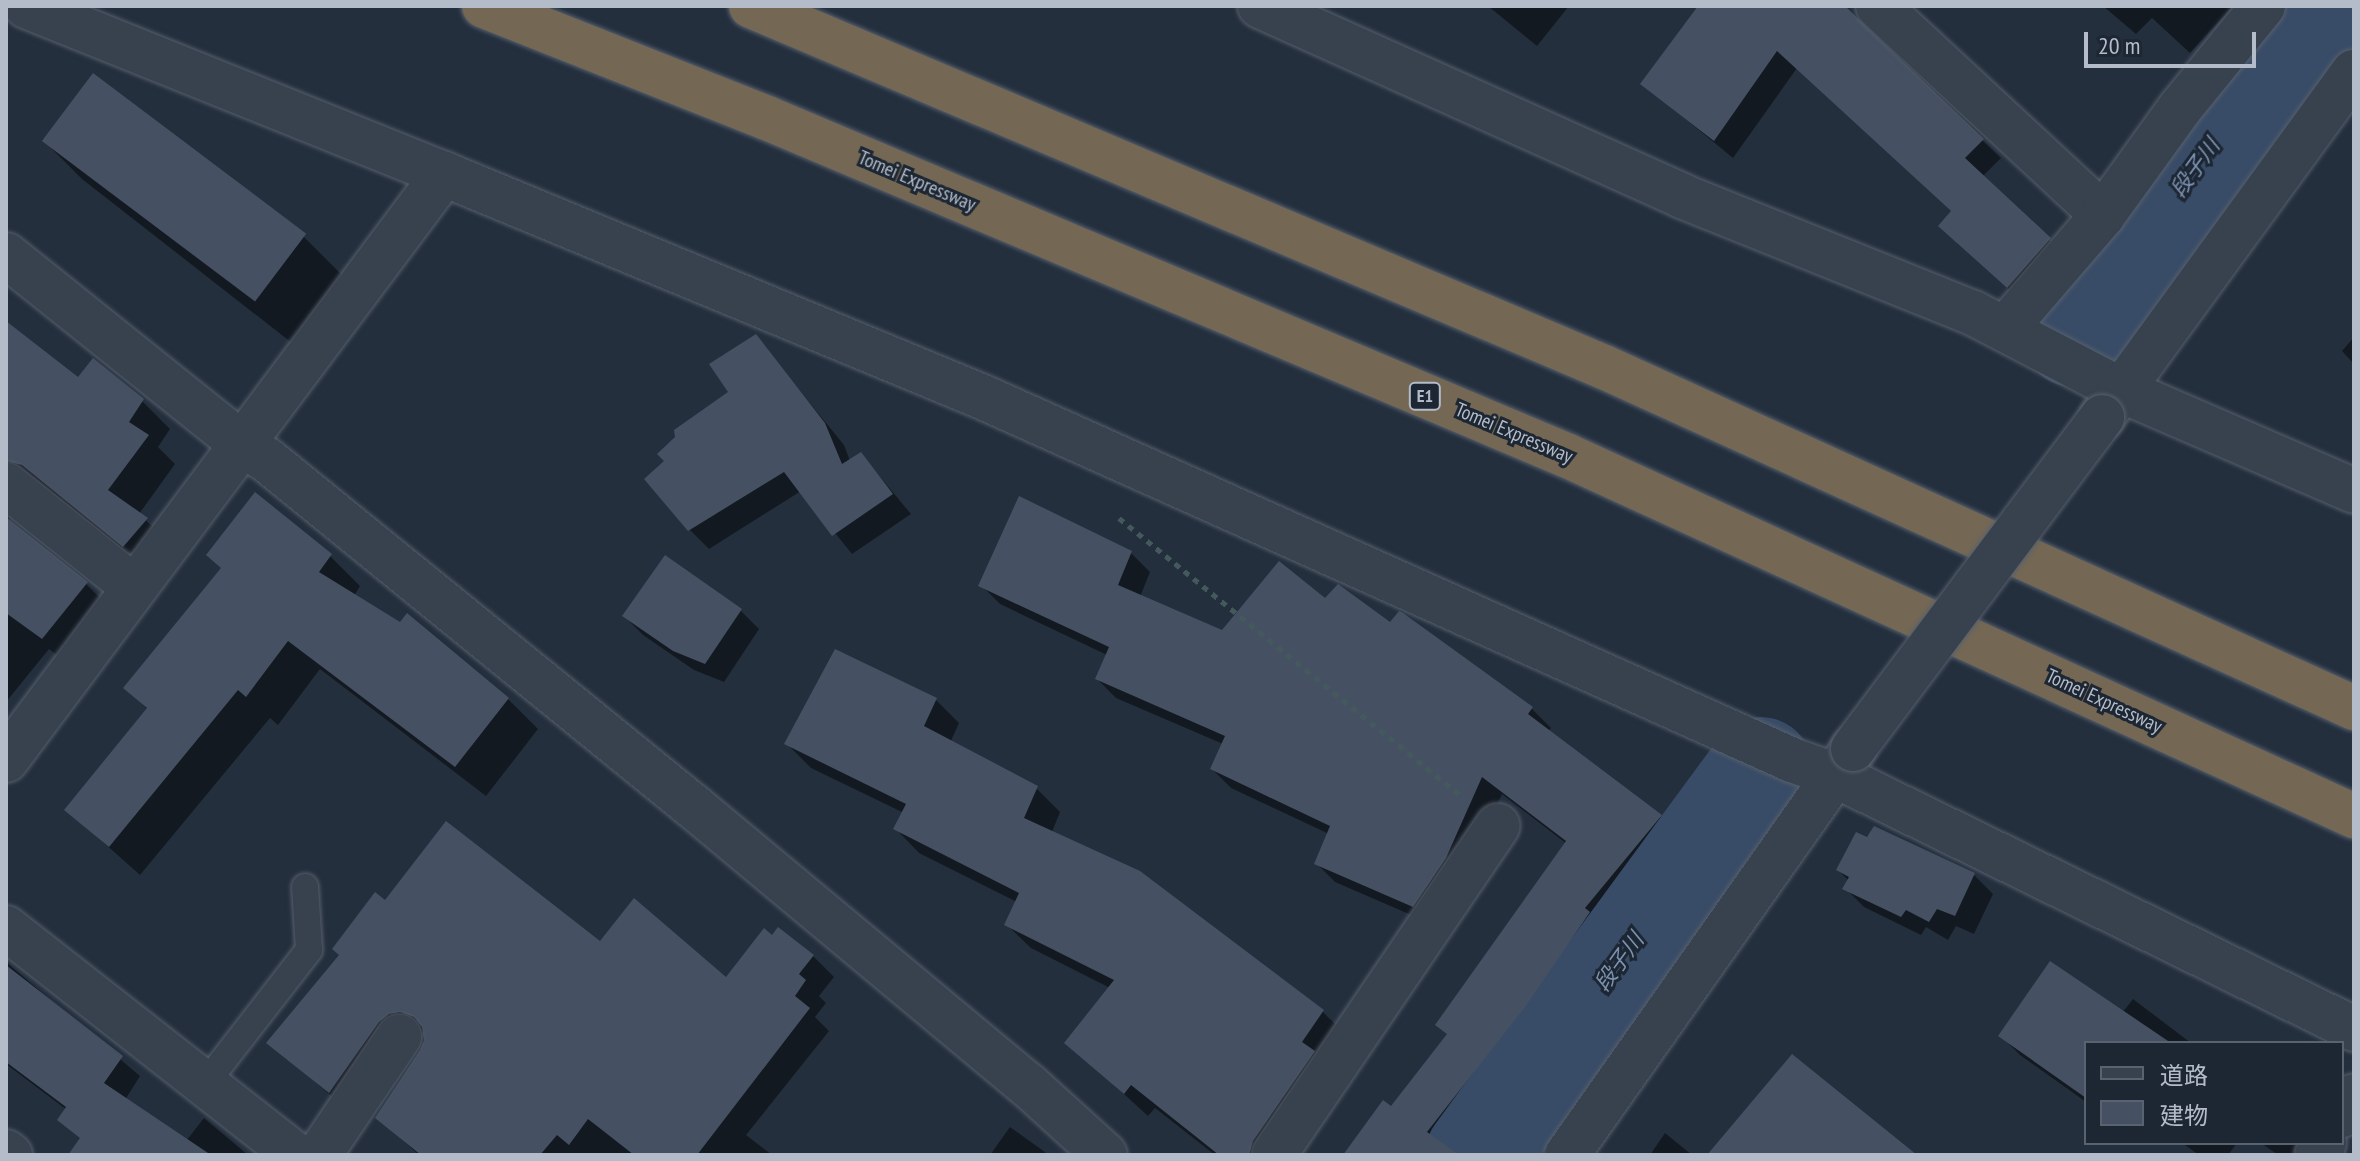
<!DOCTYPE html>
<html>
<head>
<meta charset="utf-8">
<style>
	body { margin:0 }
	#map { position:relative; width:2360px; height:1161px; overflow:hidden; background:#242f3e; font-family:"PT Sans Narrow","Noto Sans JP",sans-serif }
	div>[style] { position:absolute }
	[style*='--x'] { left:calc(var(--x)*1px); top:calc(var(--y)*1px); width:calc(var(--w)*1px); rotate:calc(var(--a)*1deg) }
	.shadow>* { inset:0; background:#0007 }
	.river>* { height:104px; margin:-52px; padding:0 52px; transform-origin:52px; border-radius:52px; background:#394c67 }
	.building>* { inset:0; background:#455162; transform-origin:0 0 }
	.path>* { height:5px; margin-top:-2.5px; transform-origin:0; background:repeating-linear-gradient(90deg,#44595c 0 6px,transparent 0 12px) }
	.roads { filter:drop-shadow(0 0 2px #565f6c) drop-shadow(0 0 2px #565f6c) }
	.service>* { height:26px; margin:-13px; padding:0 13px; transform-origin:13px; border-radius:13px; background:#38414e }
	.minor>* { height:44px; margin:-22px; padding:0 22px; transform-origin:22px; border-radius:22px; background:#38414e }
	.tertiary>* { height:44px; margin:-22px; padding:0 22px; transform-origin:22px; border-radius:22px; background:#38414e }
	.motorway>* { height:44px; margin:-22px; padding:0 22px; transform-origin:22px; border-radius:22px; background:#746855 }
	.bridges { filter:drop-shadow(0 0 2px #565f6c) drop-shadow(0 0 2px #565f6c) }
	.tertiary-bridge>* { height:44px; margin:-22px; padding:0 22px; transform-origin:22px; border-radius:22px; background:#38414e }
	span { translate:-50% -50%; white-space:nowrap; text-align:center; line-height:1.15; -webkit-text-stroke:6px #1d2633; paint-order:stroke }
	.shield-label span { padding:2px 6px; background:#1d2633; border:2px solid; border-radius:6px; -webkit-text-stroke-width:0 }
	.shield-label { font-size:18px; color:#b4bcc9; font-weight:700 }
	.street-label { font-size:20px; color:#b4bcc9 }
	.water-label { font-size:22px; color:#7c92b1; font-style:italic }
	.frame { position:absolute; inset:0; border:8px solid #b4bcc9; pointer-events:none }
	.legend { position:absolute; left:2084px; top:1041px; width:260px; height:104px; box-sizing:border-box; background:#1d2633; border:2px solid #59626f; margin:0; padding:10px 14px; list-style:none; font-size:24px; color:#b4bcc9 }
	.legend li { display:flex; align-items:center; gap:16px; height:40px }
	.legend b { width:40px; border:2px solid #59626f }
	.scale { position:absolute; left:2084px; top:32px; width:172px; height:36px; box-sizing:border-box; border:4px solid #b4bcc9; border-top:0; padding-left:10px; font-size:24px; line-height:28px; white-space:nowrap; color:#b4bcc9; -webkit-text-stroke:6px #1d2633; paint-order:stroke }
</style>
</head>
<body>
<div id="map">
	<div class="shadow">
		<i style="clip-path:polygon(1488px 6px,1569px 6px,1537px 46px)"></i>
		<i style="clip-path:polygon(1707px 6px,1841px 6px,2001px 158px,1982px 177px,2067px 257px,2026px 305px,1958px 244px,1952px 212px,1797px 68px,1733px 158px,1643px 84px)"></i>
		<i style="clip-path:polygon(2103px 6px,2233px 6px,2190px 53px,2152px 18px,2136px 34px)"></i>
		<i style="clip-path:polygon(42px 139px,303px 236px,343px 276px,292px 343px,82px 179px)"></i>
		<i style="clip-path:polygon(6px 323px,78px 380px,142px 401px,170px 429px,158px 447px,175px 464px,139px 514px,174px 547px,152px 573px,51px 493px,38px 487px,8px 511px,10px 522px,86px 584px,114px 612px,71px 666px,49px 649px,6px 702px)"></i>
		<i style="clip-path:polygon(756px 337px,844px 445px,850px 461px,861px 454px,911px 514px,852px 554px,801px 491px,709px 549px,690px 530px,731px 392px)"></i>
		<i style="clip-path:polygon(2354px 337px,2354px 364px,2342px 351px)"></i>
		<i style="clip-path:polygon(1131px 553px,1150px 572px,1140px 597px,1222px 633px,1326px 601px,1390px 625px,1402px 614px,1532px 709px,1551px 728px,1548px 731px,1661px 817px,1680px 835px,1604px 928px,1608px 932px,1543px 1026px,1446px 1151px,1449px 1155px,1346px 1155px,1391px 1108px,1448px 1035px,1438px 1025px,1567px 844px,1502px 794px,1464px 877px,1432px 924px,1335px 882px,1316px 863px,1329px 834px,1231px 788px,1212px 769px,1223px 744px,1116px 698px,1097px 679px,1107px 655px,1000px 604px,981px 585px)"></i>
		<i style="clip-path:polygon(330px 556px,360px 586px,354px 596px,508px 699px,538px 729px,486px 796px,320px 669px,278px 725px,270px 718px,140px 875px,67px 810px,148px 710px,126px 688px)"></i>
		<i style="clip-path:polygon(740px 610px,759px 629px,724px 682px,694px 670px,643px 635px,624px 616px)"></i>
		<i style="clip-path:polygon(935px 699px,959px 723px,950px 743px,1036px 788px,1060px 812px,1052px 832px,1323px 1012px,1347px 1036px,1281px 1155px,1215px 1155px,1155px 1108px,1148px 1116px,1067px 1042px,1110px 988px,1031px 948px,1007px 925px,1017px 902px,919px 853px,896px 829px,904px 813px,811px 768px,787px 744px)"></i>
		<i style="clip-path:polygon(1875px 828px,1974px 875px,1993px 894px,1974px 934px,1956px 926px,1948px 940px,1926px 927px,1921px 935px,1864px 907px,1845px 888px,1849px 881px,1838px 870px)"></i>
		<i style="clip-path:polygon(385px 902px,601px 944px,727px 980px,772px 937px,813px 956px,834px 977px,819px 996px,826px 1003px,815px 1017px,829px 1031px,746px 1135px,772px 1155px,419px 1155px,377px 1117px,422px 1051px,425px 1032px,410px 1035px,351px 1113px,269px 1042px)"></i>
		<i style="clip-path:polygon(6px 962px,140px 1076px,125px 1100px,186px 1141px,204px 1118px,248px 1155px,111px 1155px,67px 1110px,6px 1064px)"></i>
		<i style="clip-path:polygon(2133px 999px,2191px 1043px,2086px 1043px,2086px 1102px,2020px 1055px,2001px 1036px,2122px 1013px)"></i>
		<i style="clip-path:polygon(1010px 1127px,1049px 1155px,990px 1155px)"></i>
		<i style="clip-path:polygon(1665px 1133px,1692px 1155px,1650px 1155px)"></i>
		<i style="clip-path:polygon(2182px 1143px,2237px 1143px,2228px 1155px,2199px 1155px)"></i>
		<i style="clip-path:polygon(2261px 1143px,2326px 1143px,2319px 1155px,2278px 1155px)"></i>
	</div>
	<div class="river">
		<i style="--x:2074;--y:335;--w:291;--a:-54.2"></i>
		<i style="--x:2244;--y:99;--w:121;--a:-50"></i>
		<i style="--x:1477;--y:1155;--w:479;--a:-53.7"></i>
	</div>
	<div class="building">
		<i style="clip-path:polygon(1698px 6px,1845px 6px,1984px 139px,1965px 158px,2051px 238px,2007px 288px,1938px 226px,1951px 211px,1777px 51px,1714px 141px,1640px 84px)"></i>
		<i style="left:93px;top:73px;width:267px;height:85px;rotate:37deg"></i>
		<i style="clip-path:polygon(6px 321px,78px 377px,93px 358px,144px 399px,129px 422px,149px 435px,108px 490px,148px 518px,123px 547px,22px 465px,6px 461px)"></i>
		<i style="clip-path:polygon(756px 334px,825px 423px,842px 464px,861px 452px,893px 494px,832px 536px,784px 472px,688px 531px,644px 479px,664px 461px,657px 454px,675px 437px,674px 430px,728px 392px,709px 364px)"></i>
		<i style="clip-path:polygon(255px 492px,332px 554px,319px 572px,400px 622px,407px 613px,509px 698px,455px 767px,288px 641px,246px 697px,238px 690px,109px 847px,64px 810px,147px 708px,123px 688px,221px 568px,206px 555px)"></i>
		<i style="clip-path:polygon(1019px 496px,1132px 551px,1118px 585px,1222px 630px,1279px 561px,1325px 598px,1338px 584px,1390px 622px,1399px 611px,1403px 613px,1533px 707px,1528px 714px,1662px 815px,1585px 908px,1590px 912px,1525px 1007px,1427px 1132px,1459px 1155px,1343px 1155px,1383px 1100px,1391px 1106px,1447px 1034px,1435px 1025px,1566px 841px,1482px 777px,1446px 858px,1413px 907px,1314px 864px,1330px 826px,1210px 769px,1225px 736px,1095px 679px,1109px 647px,978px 586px)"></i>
		<i style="clip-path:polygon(6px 517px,88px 582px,42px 639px,6px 613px)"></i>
		<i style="clip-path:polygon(665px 555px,742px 609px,705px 664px,673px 651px,622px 616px)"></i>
		<i style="clip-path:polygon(835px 649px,937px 698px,924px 726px,1038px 786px,1024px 818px,1140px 871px,1324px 1010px,1302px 1042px,1315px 1051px,1253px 1141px,1249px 1155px,1219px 1155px,1131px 1085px,1124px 1094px,1064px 1043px,1114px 980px,1004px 925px,1019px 893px,893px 829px,906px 804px,784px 744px)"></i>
		<i style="clip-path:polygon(446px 821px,600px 941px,634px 898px,726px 977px,764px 928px,772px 935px,778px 927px,814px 955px,799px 974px,806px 980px,795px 996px,810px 1008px,697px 1155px,634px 1155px,588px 1119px,569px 1145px,557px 1135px,540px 1155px,421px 1155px,375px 1118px,420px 1050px,424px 1040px,422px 1027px,414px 1017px,400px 1012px,389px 1014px,379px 1022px,329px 1093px,266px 1043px,339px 955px,332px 949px,375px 892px,385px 900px)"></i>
		<i style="clip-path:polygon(1874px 826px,1975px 873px,1955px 916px,1937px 909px,1929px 922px,1906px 910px,1901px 917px,1842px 889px,1849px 877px,1836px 870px,1856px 832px,1867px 837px)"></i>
		<i style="clip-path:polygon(2050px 961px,2171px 1043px,2086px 1043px,2086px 1098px,1998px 1036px)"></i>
		<i style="clip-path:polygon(6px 965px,123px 1056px,104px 1083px,211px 1155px,68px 1155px,80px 1138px,57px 1120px,66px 1107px,6px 1062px)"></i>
		<i style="clip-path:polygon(1792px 1054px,1917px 1155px,1707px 1155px)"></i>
	</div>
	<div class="path">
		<i style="--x:1119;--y:518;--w:438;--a:39.1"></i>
	</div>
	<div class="roads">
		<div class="service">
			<i style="--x:205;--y:1084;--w:170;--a:-52.2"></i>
			<i style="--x:309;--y:950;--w:63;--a:-93.6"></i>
		</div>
		<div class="minor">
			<i style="--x:26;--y:6;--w:450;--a:21.9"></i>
			<i style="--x:444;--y:174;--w:586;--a:22.49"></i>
			<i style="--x:985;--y:398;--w:884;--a:24.16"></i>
			<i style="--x:1792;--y:760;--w:48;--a:19.6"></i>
			<i style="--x:1837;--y:776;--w:576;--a:26.08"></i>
			<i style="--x:1260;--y:6;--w:463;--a:24.2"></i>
			<i style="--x:1682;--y:196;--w:314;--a:21.9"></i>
			<i style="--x:1973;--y:313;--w:167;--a:27.5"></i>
			<i style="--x:2121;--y:390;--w:254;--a:23.4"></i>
			<i style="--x:1878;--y:6;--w:307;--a:42.9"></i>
			<i style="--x:6;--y:255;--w:304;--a:38.7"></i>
			<i style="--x:243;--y:445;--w:28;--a:32"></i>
			<i style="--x:267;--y:460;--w:550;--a:39.1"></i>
			<i style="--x:694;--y:807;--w:435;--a:39.8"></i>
			<i style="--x:1028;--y:1085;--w:104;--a:42.3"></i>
			<i style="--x:2005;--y:329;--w:150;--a:-49.3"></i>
			<i style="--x:2103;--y:215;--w:133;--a:-54.2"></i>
			<i style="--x:2181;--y:107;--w:130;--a:-50.9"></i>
			<i style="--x:6;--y:485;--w:164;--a:38.6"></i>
			<i style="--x:6;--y:760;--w:732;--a:-53.22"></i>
			<i style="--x:6;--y:928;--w:367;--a:38.1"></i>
			<i style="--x:2342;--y:1115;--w:22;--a:-58"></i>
			<i style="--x:6;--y:1152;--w:5;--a:37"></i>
			<i style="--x:319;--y:1155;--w:143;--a:-55.9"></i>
			<i style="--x:1274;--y:1155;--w:398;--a:-55.8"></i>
			<i style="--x:2317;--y:1155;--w:14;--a:-60"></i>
		</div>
		<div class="tertiary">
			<i style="--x:2102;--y:417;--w:427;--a:-53.9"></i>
			<i style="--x:1567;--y:1155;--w:497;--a:-54.8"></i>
		</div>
		<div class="motorway">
			<i style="--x:484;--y:6;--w:304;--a:21.6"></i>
			<i style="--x:767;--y:118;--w:869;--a:22.88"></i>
			<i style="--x:1568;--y:456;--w:865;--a:24.61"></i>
			<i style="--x:751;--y:6;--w:926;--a:22.94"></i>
			<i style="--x:1604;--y:367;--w:824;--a:24.45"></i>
		</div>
	</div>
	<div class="bridges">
		<div class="tertiary-bridge">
			<i style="--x:1853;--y:749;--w:415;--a:-53.1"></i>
		</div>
	</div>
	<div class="shield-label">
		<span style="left:1425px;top:396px">E1</span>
	</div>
	<div class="street-label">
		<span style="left:917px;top:181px;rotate:23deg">Tomei Expressway</span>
		<span style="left:1514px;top:433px;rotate:23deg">Tomei Expressway</span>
		<span style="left:2104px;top:701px;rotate:25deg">Tomei Expressway</span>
	</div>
	<div class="water-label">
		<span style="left:2195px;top:168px;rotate:-54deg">段子川</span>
		<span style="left:1619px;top:962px;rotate:-54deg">段子川</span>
	</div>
	<div class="frame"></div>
	<ul class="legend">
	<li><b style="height:10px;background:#38414e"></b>道路</li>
	<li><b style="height:22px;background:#455162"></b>建物</li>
	</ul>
	<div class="scale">20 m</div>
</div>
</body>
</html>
